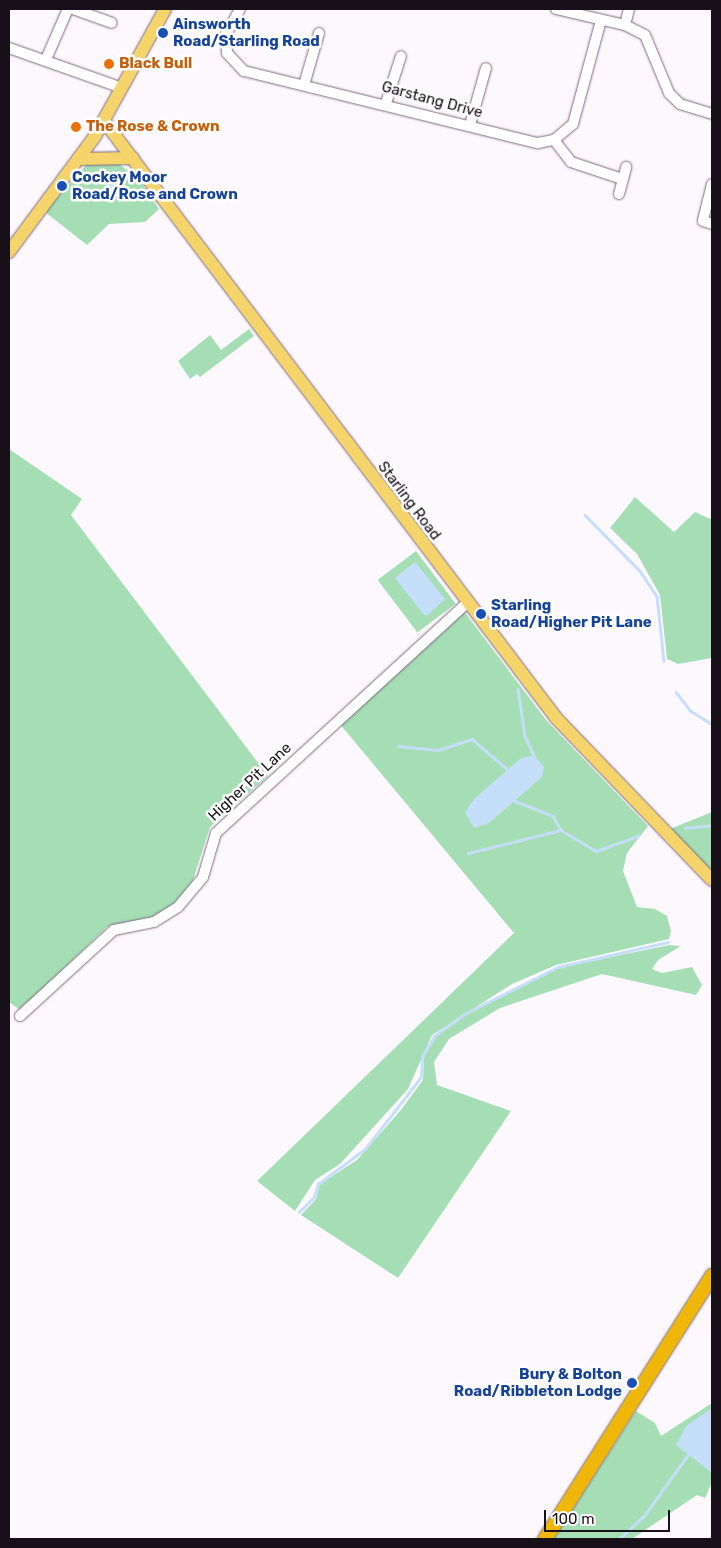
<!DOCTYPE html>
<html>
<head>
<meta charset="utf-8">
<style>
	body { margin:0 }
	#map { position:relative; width:721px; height:1548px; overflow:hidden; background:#fdf8fd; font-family:Rubik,sans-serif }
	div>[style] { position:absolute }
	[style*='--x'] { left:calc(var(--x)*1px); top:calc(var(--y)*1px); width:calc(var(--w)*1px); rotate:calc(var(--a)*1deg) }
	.green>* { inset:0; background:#a5deb5; transform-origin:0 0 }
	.water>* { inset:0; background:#c5def9 }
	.round { border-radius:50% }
	.stream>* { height:2.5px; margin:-1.25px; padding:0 1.25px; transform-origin:1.25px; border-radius:1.25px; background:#c5def9 }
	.roads { filter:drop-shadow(0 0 1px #7d697d) drop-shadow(0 0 1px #7d697d) }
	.minor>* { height:10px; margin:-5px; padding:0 5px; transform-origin:5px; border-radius:5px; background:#fff }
	.major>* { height:12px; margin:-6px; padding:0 6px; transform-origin:6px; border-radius:6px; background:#f5d46c }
	.highway>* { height:14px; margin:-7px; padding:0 7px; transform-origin:7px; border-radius:7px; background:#eeb70a }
	.dots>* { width:14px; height:14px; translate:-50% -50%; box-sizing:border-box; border:2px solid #fff; border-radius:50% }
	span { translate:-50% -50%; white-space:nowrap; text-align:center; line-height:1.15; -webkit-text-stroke:5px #fff; paint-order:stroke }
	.transit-label { font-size:15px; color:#164399; font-weight:700 }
	.left { translate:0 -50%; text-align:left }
	.right { translate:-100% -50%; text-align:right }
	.food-label { font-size:15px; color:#c56008; font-weight:700 }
	.street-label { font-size:15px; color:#181018 }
	.frame { position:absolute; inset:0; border:10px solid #181018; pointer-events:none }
	.scale { position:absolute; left:544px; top:1510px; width:126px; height:22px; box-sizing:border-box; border:2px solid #181018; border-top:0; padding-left:6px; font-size:15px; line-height:18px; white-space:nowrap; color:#181018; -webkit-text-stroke:4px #fff; paint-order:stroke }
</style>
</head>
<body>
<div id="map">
	<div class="green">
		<i style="clip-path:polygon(116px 162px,138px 178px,159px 209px,145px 222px,109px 224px,87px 245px,45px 212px,87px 164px)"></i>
		<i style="clip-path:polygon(249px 329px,254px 336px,200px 377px,197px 374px,190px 379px,178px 361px,210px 335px,221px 350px)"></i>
		<i style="clip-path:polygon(9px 449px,82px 499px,71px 515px,268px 776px,210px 827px,193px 880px,178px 900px,154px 919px,107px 927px,20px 1010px,9px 1002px)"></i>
		<i style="clip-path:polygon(635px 497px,674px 532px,695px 512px,710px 519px,712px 515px,712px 658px,678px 664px,667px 659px,660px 595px,637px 554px,610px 528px)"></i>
		<i style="left:416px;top:551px;width:66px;height:48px;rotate:53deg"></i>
		<i style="clip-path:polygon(463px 610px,546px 720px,648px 826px,627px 853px,623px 871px,637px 907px,655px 909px,667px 916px,671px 931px,669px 939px,556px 965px,512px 984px,432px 1035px,408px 1089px,340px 1164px,315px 1180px,295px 1211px,257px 1181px,514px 933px,339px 723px)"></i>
		<i style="clip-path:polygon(712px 812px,712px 873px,670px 829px)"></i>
		<i style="clip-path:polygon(669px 945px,681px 946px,658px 960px,652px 969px,662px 973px,692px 967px,702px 985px,696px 995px,602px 974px,500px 1008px,449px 1039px,434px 1062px,437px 1085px,511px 1111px,398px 1278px,301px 1215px,316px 1199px,320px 1184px,357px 1160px,400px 1111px,423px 1080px,424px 1057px,436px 1037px,466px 1015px,559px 968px)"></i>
		<i style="clip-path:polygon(712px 1403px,712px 1482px,705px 1498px,697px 1495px,632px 1539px,554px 1539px,636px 1411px,655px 1423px,661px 1436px)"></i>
	</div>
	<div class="water">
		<i class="round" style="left:103px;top:181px;width:20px;height:20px"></i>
		<i style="clip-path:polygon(415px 562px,445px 599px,428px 615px,424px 615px,395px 578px)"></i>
		<i style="clip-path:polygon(534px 755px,544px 767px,542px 777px,489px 823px,474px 828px,465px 812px,475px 798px,520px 759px)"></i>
		<i style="clip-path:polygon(712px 1408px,712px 1473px,676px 1445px,686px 1426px)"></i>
	</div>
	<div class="stream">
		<i style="--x:585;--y:515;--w:78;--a:45.5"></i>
		<i style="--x:640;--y:571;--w:30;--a:56"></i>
		<i style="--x:657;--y:596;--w:65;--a:83.9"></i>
		<i style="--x:518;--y:689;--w:48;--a:81.5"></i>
		<i style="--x:525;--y:736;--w:21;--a:65"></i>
		<i style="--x:676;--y:692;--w:24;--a:52"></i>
		<i style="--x:691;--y:711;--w:25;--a:32"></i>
		<i style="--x:398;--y:746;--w:40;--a:5.7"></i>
		<i style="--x:438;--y:750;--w:36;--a:-18"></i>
		<i style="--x:472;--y:739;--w:46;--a:40.6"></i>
		<i style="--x:515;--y:801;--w:41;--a:21.5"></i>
		<i style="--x:553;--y:816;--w:16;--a:60"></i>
		<i style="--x:685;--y:828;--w:27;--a:-6"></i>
		<i style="--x:468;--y:853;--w:96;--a:-13.9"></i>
		<i style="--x:561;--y:830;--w:41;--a:31"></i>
		<i style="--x:596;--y:851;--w:45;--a:-19.7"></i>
		<i style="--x:299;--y:1212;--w:21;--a:-45"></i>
		<i style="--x:314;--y:1197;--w:14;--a:-73"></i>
		<i style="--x:318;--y:1184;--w:59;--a:-36.7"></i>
		<i style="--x:365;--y:1149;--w:36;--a:-52"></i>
		<i style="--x:387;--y:1121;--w:56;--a:-52.3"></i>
		<i style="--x:421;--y:1077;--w:20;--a:-87"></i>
		<i style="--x:422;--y:1057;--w:24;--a:-60"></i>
		<i style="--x:434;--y:1036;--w:37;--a:-36"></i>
		<i style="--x:464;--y:1014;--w:105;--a:-26.6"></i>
		<i style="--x:558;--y:967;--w:113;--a:-12.8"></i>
		<i style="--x:619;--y:1539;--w:34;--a:-43"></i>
		<i style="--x:644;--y:1516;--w:77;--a:-54.5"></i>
	</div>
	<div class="roads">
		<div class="minor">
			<i style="--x:73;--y:9;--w:41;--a:19.7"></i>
			<i style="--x:240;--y:9;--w:29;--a:119"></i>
			<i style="--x:226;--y:34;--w:19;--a:87"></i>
			<i style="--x:227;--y:53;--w:25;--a:47"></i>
			<i style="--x:244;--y:71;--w:303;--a:13.8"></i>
			<i style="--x:538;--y:143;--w:16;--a:-11"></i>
			<i style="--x:554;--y:140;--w:25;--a:-40"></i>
			<i style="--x:573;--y:124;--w:108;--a:-74.9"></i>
			<i style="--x:556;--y:9;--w:71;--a:13.1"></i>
			<i style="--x:625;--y:25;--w:22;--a:27"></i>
			<i style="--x:645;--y:35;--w:63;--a:67.5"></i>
			<i style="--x:669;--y:93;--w:16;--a:45"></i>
			<i style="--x:680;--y:104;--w:34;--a:17"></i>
			<i style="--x:625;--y:25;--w:16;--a:-76"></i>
			<i style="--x:9;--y:48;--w:120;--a:19.5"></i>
			<i style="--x:47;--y:57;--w:52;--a:-66.4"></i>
			<i style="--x:304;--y:85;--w:54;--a:-73.9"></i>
			<i style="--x:386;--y:103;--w:49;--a:-72.3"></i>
			<i style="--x:470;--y:125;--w:59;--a:-74.3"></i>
			<i style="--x:554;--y:140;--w:28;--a:52"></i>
			<i style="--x:571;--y:162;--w:54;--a:18.4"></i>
			<i style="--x:712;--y:184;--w:38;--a:104"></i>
			<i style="--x:703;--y:221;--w:9;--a:18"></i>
			<i style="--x:619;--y:194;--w:28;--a:-75"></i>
			<i style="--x:20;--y:1016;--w:127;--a:-42.5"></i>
			<i style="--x:114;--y:930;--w:41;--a:-11.3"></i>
			<i style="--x:154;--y:922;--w:28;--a:-32"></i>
			<i style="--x:178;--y:907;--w:39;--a:-50"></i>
			<i style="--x:203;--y:877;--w:46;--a:-73.5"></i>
			<i style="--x:216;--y:833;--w:340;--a:-42.5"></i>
		</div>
		<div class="major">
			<i style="--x:104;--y:121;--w:750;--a:52.86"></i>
			<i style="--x:557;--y:719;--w:223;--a:46.1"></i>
			<i style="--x:78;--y:159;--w:55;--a:-1"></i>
			<i style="--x:9;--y:252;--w:144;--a:-53.4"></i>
			<i style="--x:95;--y:136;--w:145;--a:-61.1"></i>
		</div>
		<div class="highway">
			<i style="--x:545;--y:1539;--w:312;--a:-57.6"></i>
		</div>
	</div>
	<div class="dots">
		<i style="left:163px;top:33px;background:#1a4fb4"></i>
		<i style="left:109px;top:64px;background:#e8710a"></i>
		<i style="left:76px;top:127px;background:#e8710a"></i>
		<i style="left:62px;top:186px;background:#1a4fb4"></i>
		<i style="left:481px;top:614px;background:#1a4fb4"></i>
		<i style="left:632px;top:1383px;background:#1a4fb4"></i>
	</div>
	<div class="transit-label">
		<span class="left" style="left:173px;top:33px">Ainsworth<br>Road/Starling Road</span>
		<span class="left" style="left:72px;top:186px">Cockey Moor<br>Road/Rose and Crown</span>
		<span class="left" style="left:491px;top:614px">Starling<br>Road/Higher Pit Lane</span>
		<span class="right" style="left:622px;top:1383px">Bury &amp; Bolton<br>Road/Ribbleton Lodge</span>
	</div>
	<div class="food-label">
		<span class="left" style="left:119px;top:64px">Black Bull</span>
		<span class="left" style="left:86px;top:127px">The Rose &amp; Crown</span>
	</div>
	<div class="street-label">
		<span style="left:432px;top:100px;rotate:15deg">Garstang Drive</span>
		<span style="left:409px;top:501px;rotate:53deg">Starling Road</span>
		<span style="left:250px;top:782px;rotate:-43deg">Higher Pit Lane</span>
	</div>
	<div class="frame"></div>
	<div class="scale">100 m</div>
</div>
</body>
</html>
